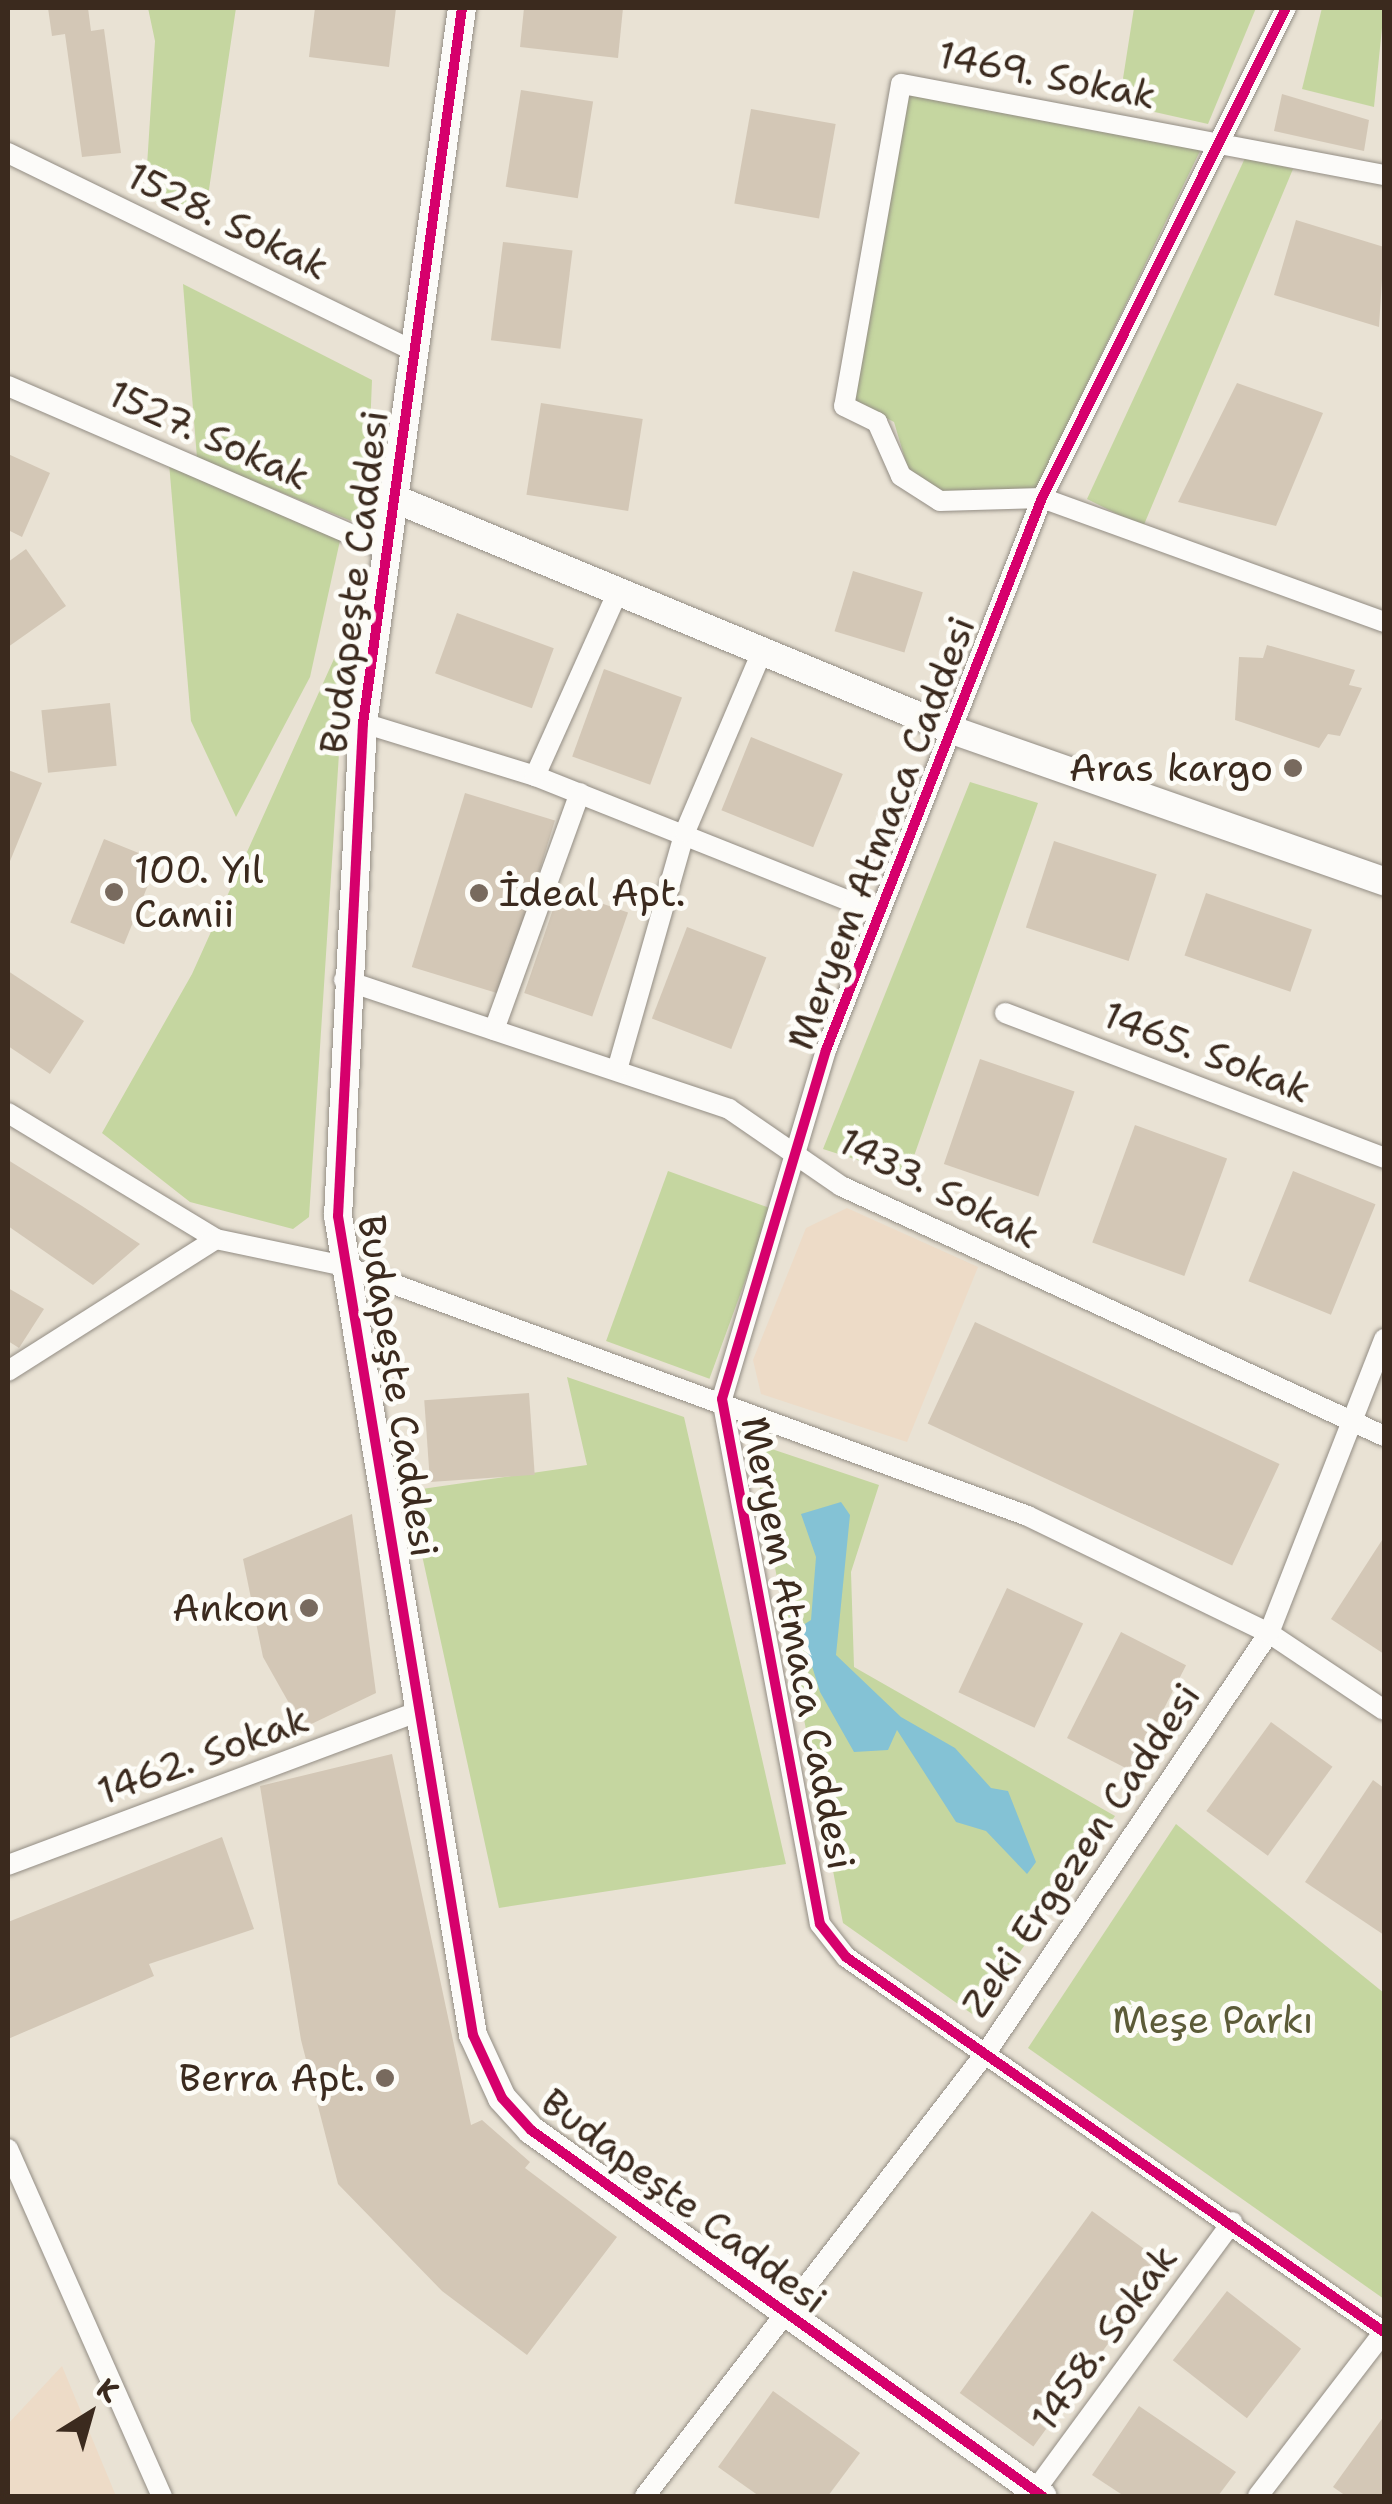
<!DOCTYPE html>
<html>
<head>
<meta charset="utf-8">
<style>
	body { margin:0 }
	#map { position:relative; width:1392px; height:2504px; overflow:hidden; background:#e9e2d4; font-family:"Shantell Sans",sans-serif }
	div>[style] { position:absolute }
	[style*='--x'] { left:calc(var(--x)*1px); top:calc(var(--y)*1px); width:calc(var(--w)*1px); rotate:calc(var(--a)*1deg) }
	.built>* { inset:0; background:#eddbc7 }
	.green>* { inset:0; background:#c5d6a0; transform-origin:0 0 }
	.water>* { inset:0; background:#84c2d5 }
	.building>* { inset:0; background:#d3c7b6; transform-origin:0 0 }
	.roads { filter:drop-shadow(0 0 2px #938d84) drop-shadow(0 0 2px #938d84) }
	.minor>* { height:20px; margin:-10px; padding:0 10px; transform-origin:10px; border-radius:10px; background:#fcfbf9 }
	.tertiary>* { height:28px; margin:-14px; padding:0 14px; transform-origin:14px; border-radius:14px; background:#fcfbf9 }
	.cycleway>* { height:10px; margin:-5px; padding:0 5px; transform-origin:5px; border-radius:5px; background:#d6006c }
	.dots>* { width:28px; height:28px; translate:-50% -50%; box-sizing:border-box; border:5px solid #fdfcf7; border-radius:50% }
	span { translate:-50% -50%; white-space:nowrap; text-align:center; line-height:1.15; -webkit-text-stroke:10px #fdfcf7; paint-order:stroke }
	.street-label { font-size:38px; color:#3b2a1e }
	.poi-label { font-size:38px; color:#3b2a1e }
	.right { translate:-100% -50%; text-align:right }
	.left { translate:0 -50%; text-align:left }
	.park-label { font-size:38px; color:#5c5b38 }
	.frame { position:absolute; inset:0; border:10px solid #3b2a1e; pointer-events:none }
	.north { position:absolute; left:40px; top:2364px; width:100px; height:100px; -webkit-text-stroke:8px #fdfcf7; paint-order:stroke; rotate:37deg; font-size:28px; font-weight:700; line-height:40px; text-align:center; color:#3b2a1e }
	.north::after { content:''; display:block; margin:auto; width:35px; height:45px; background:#3b2a1e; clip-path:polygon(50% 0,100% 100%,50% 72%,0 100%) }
</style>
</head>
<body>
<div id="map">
	<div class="built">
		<i style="clip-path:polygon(847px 1208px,978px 1267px,907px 1442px,761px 1394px,753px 1360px,806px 1228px)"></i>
		<i style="clip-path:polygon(62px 2366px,116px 2496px,8px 2496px,8px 2424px)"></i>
	</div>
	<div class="green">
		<i style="clip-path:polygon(148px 8px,236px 8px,204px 223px,145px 197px,155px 41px)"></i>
		<i style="clip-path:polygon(1134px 8px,1256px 8px,1208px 124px,1119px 104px)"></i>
		<i style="clip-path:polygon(1322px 8px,1384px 8px,1374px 107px,1302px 89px)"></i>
		<i style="clip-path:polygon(907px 94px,1201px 149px,1035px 491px,941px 493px,908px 469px,894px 422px,853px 401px)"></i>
		<i style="clip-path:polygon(1246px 156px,1293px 169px,1143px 527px,1087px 499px)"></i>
		<i style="clip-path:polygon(183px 284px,372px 380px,366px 527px,197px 458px)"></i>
		<i style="clip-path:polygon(169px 463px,341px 536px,310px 677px,236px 817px,191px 721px)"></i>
		<i style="clip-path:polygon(347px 630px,309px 1217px,293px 1229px,190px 1202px,102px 1133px,192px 974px)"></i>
		<i style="clip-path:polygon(970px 782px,1038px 803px,907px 1176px,823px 1149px)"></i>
		<i style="left:668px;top:1171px;width:110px;height:181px;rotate:20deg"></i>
		<i style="clip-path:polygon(567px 1377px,684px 1417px,786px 1864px,499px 1908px,408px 1491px,587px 1465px)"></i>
		<i style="clip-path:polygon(751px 1442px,879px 1485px,851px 1572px,854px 1667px,1115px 1816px,975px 2016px,843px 1923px)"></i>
		<i style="clip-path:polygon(1176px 1824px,1384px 1993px,1384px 2299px,1028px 2048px)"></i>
	</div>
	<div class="water">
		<i style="clip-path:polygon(841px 1502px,850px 1515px,836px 1655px,901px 1717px,955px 1748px,991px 1788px,1008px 1791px,1036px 1862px,1027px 1874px,986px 1831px,956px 1822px,897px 1730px,888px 1750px,854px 1752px,820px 1692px,800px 1627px,811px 1620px,816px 1557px,801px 1514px)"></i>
	</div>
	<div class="building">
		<i style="clip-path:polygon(48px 8px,88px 8px,91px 31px,104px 29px,121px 153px,82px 157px,65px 34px,52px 36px)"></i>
		<i style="clip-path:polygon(315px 8px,396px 8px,389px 67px,309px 57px)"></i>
		<i style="clip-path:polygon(524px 8px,623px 8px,618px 58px,520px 47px)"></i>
		<i style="left:521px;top:90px;width:73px;height:98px;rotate:9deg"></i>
		<i style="clip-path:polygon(1282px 94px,1369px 120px,1364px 151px,1274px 131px)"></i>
		<i style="left:751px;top:109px;width:86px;height:96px;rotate:10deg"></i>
		<i style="clip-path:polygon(1296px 220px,1384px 247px,1379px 327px,1274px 295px)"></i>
		<i style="left:503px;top:242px;width:70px;height:99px;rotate:7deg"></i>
		<i style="clip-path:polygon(1237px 383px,1323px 413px,1276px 526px,1178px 502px)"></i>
		<i style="left:541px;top:403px;width:103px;height:93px;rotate:9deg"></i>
		<i style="clip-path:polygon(8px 454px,50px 473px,22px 537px,8px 530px)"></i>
		<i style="clip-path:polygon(26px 549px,66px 606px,8px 647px,8px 562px)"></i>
		<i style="left:853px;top:571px;width:73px;height:63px;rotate:17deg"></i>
		<i style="left:457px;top:613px;width:103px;height:64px;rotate:20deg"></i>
		<i style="clip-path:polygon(1267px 645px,1355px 670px,1349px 685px,1362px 688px,1340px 736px,1328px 734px,1319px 748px,1235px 720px,1239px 657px,1263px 658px)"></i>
		<i style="left:604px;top:669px;width:83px;height:93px;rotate:20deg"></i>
		<i style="left:110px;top:703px;width:63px;height:69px;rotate:84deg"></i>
		<i style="left:751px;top:737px;width:99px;height:79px;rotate:22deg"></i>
		<i style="clip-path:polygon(8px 770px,42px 783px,8px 866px)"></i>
		<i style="left:465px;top:793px;width:94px;height:182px;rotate:17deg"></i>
		<i style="left:104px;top:839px;width:58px;height:90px;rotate:22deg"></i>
		<i style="left:1054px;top:841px;width:108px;height:91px;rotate:18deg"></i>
		<i style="left:560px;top:889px;width:72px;height:110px;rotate:19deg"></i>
		<i style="left:1206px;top:893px;width:112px;height:66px;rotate:19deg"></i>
		<i style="left:687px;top:927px;width:85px;height:98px;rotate:21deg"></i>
		<i style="clip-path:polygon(8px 971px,84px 1021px,50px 1074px,8px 1046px)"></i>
		<i style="left:980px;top:1059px;width:100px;height:111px;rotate:19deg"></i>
		<i style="left:1135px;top:1125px;width:98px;height:125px;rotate:20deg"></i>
		<i style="clip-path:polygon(8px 1160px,82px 1206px,140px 1244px,93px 1285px,8px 1226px)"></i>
		<i style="left:1293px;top:1171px;width:89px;height:119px;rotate:22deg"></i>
		<i style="clip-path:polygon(8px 1288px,44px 1309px,19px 1348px,8px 1341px)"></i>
		<i style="left:975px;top:1322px;width:336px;height:112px;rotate:25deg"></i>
		<i style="left:529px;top:1393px;width:82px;height:105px;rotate:86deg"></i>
		<i style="clip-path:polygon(352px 1514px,376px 1693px,303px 1728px,263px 1657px,243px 1559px)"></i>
		<i style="clip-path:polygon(1384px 1537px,1384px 1654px,1331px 1619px)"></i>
		<i style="left:1007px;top:1588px;width:84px;height:115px;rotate:25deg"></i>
		<i style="left:1121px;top:1632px;width:73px;height:119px;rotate:27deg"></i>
		<i style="left:1271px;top:1722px;width:76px;height:110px;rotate:36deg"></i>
		<i style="clip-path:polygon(392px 1754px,471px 2125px,482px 2120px,530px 2162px,525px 2168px,617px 2237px,527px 2355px,442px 2291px,338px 2184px,301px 2040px,260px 1786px)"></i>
		<i style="clip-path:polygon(1373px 1780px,1384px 1788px,1384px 1935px,1305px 1882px)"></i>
		<i style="clip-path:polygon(222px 1837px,254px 1929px,149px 1964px,154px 1976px,8px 2039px,8px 1922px)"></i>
		<i style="left:1092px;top:2211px;width:91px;height:225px;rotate:36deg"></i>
		<i style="left:1227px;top:2291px;width:94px;height:88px;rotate:38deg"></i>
		<i style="clip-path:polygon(773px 2391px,860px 2453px,828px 2496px,759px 2496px,718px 2467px)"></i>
		<i style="clip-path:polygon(1139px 2406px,1236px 2472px,1218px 2496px,1124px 2496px,1092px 2475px)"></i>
		<i style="clip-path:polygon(1384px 2416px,1384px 2496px,1346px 2496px,1333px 2487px)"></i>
	</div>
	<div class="roads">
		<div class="minor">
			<i style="--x:1286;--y:8;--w:547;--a:116.47"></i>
			<i style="--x:1042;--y:498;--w:593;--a:111.37"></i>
			<i style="--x:826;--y:1050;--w:364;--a:106.6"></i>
			<i style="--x:722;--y:1399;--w:534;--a:79.43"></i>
			<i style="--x:820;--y:1924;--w:42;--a:51.8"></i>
			<i style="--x:846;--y:1957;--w:656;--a:34.88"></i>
			<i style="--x:8;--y:153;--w:456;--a:26"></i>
			<i style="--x:1384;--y:175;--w:491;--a:-169.3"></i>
			<i style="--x:901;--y:84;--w:327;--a:100"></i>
			<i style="--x:844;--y:406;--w:37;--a:26"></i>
			<i style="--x:877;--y:422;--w:59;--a:66"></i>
			<i style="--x:901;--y:476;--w:46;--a:32.7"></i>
			<i style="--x:940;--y:501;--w:102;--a:-1.7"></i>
			<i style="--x:1042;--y:498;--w:364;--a:19.9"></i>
			<i style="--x:8;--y:386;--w:408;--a:23.4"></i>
			<i style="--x:363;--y:723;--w:180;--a:17.1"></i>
			<i style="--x:535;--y:776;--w:370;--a:21.7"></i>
			<i style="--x:535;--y:776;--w:205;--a:-65.8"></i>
			<i style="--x:344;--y:980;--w:406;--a:18.5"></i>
			<i style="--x:729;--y:1109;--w:136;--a:34.5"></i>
			<i style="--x:841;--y:1186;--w:598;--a:24.72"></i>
			<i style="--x:1005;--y:1013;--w:406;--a:20.9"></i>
			<i style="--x:494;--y:1030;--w:252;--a:-70.1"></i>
			<i style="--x:617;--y:1070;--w:248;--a:-74.1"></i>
			<i style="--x:685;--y:832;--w:194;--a:-66.9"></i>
			<i style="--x:8;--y:1113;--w:243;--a:31.2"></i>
			<i style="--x:216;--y:1239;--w:131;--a:11.9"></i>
			<i style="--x:344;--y:1266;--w:728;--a:20.08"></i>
			<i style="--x:1028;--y:1516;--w:268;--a:25.9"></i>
			<i style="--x:1269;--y:1633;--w:138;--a:33.8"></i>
			<i style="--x:8;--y:1371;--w:246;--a:-32.4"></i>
			<i style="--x:8;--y:1865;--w:442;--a:-20.5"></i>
			<i style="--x:8;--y:2149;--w:380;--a:66.1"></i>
			<i style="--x:645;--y:2496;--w:563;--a:-52.44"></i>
			<i style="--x:988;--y:2050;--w:503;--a:-56.03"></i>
			<i style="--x:1269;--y:1633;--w:316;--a:-68.6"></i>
			<i style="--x:1031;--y:2496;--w:340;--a:-53.7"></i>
			<i style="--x:1258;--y:2496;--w:207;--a:-52.5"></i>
		</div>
		<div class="tertiary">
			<i style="--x:462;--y:8;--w:722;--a:97.88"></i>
			<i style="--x:363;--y:723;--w:494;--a:92.9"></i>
			<i style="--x:338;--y:1216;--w:830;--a:80.64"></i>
			<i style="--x:473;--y:2035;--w:69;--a:65.3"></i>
			<i style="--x:502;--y:2098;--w:43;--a:47.8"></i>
			<i style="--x:531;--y:2130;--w:629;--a:35.61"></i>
			<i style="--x:388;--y:496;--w:611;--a:22.53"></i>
			<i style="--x:952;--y:730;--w:458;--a:19.3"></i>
		</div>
	</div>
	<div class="cycleway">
		<i style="--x:462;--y:8;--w:722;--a:97.88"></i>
		<i style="--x:363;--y:723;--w:494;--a:92.9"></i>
		<i style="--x:338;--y:1216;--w:830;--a:80.64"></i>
		<i style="--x:473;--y:2035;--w:69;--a:65.3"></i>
		<i style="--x:502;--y:2098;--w:43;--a:47.8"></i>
		<i style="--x:531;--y:2130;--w:629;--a:35.61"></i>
		<i style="--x:1286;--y:8;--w:547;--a:116.47"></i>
		<i style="--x:1042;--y:498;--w:593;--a:111.37"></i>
		<i style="--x:826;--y:1050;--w:364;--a:106.6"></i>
		<i style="--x:722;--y:1399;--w:534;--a:79.43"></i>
		<i style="--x:820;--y:1924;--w:42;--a:51.8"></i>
		<i style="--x:846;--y:1957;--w:656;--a:34.88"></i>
	</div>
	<div class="dots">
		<i style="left:1293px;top:768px;background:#786a5e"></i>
		<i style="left:114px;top:892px;background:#786a5e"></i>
		<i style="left:479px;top:893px;background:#786a5e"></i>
		<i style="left:309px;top:1608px;background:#786a5e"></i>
		<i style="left:385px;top:2078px;background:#786a5e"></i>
	</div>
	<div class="street-label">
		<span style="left:1047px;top:75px;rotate:11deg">1469. Sokak</span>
		<span style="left:228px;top:221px;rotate:26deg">1528. Sokak</span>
		<span style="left:209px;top:435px;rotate:24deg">1527. Sokak</span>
		<span style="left:354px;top:582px;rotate:-83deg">Budapeşte Caddesi</span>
		<span style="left:881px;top:833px;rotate:-69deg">Meryem Atmaca Caddesi</span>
		<span style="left:1207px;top:1052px;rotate:21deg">1465. Sokak</span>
		<span style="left:939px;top:1188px;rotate:27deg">1433. Sokak</span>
		<span style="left:398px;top:1386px;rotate:81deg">Budapeşte Caddesi</span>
		<span style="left:798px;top:1643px;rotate:79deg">Meryem Atmaca Caddesi</span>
		<span style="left:203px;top:1755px;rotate:-20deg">1462. Sokak</span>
		<span style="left:1081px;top:1850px;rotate:-56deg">Zeki Ergezen Caddesi</span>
		<span style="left:684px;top:2201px;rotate:37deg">Budapeşte Caddesi</span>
		<span style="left:1104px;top:2338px;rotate:-54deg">1458. Sokak</span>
	</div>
	<div class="poi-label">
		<span class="right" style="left:1273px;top:768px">Aras kargo</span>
		<span class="left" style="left:134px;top:892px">100. Yıl<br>Camii</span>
		<span class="left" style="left:499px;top:893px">İdeal Apt.</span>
		<span class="right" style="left:289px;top:1608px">Ankon</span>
		<span class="right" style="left:365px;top:2078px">Berra Apt.</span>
	</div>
	<div class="park-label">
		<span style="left:1213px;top:2020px">Meşe Parkı</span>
	</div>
	<div class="frame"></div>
	<div class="north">K</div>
</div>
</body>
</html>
